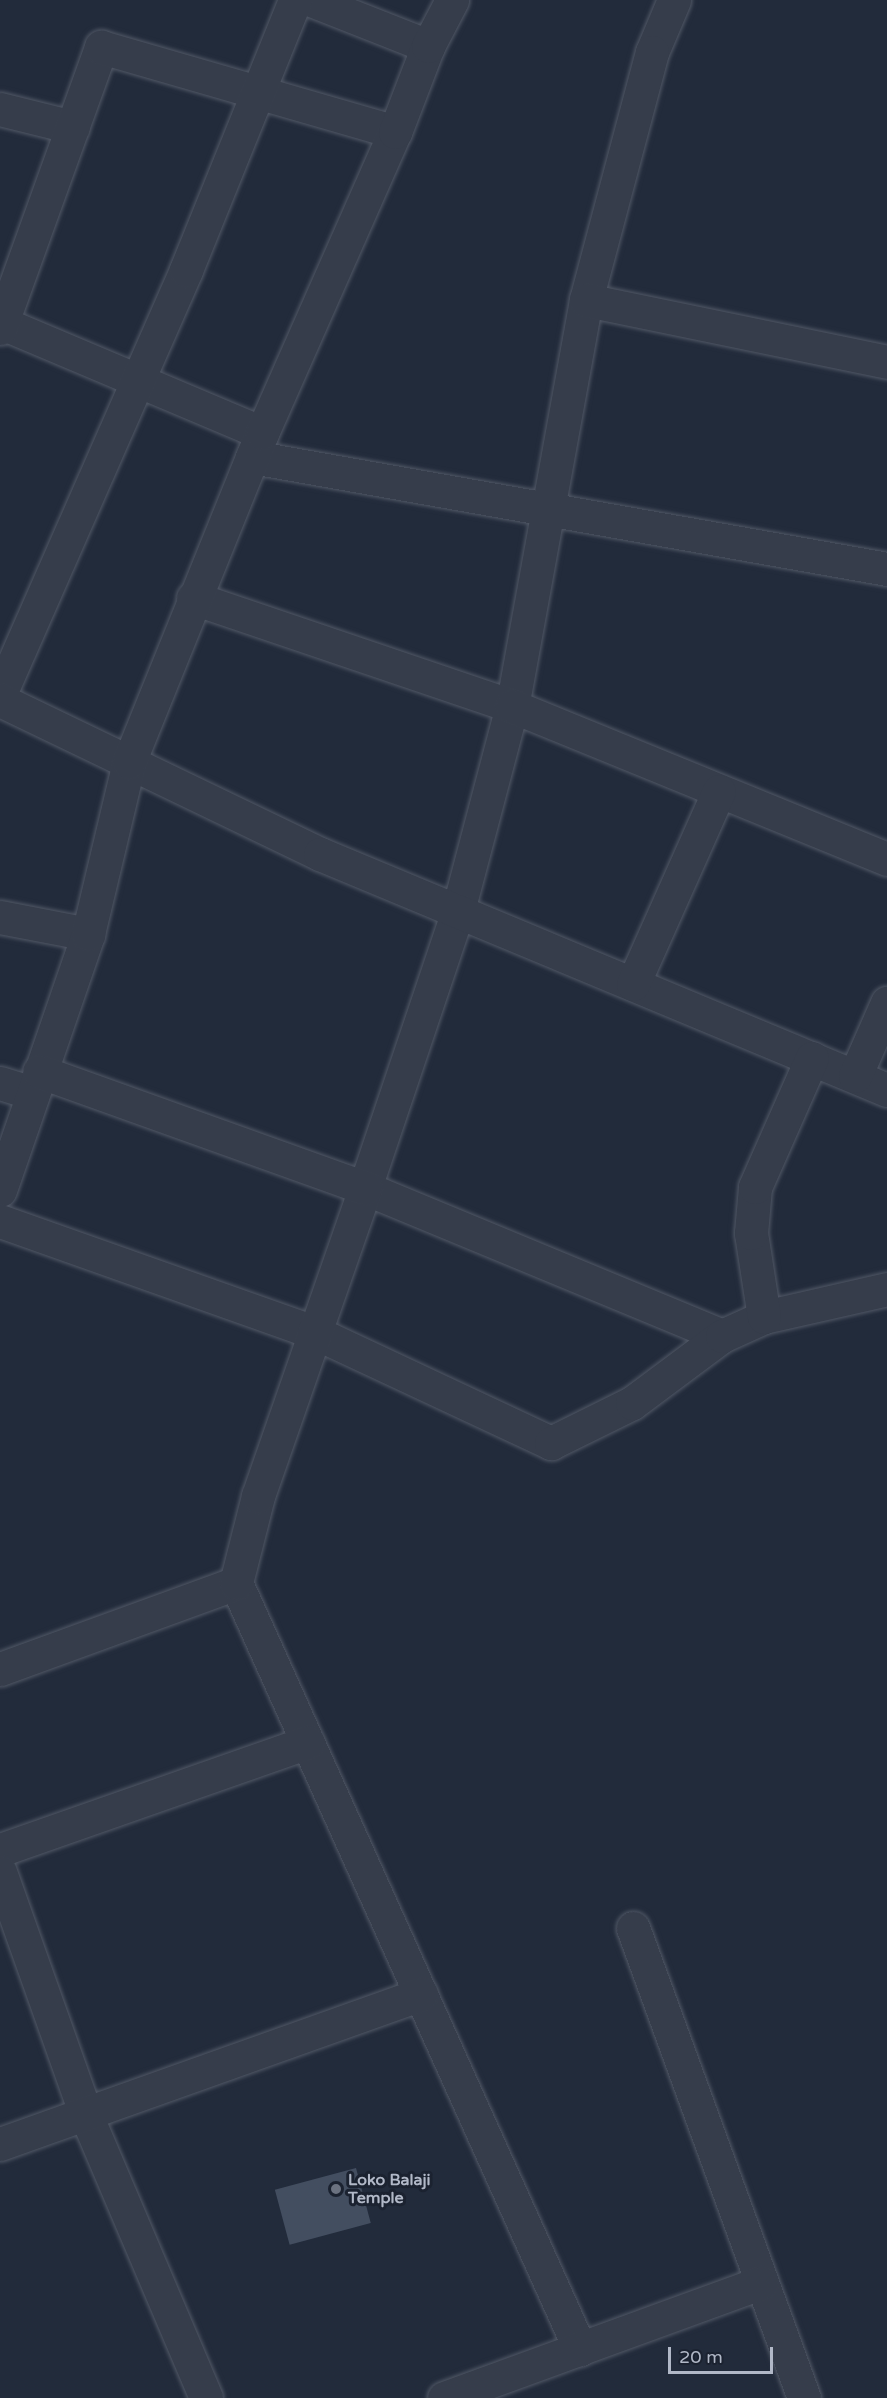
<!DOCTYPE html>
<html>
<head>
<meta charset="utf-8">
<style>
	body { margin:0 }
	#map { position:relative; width:887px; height:2398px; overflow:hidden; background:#222b3b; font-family:"Varela Round",sans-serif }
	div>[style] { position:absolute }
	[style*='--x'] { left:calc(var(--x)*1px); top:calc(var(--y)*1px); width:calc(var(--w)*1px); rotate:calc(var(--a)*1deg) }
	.building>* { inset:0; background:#434e60; transform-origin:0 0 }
	.roads { filter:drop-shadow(0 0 2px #515866) drop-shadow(0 0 2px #515866) }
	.minor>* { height:33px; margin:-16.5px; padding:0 16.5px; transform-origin:16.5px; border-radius:16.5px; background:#363d4b }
	.dots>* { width:16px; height:16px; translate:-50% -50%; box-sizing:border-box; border:3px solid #1b2230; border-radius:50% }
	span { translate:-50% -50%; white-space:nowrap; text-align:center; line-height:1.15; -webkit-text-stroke:6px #1b2230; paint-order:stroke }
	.poi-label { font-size:16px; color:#b1b8c7; font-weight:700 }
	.left { translate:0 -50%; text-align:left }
	.scale { position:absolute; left:668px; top:2347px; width:105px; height:27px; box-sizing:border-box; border:3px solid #b1b8c7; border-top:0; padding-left:8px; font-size:18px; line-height:21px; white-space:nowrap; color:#b1b8c7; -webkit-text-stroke:4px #1b2230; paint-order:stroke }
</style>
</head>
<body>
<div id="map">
	<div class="building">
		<i style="left:356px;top:2168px;width:57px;height:84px;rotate:75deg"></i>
	</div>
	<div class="roads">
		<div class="minor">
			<i style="--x:311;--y:0;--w:126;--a:21.5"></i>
			<i style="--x:674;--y:0;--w:56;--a:112.9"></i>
			<i style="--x:652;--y:52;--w:257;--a:104.9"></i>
			<i style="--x:586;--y:300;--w:413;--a:100.3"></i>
			<i style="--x:512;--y:706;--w:212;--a:104.8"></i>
			<i style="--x:458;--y:911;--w:292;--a:108.6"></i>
			<i style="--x:365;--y:1188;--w:386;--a:22.5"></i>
			<i style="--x:0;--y:109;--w:75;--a:13.9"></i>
			<i style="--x:586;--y:300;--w:307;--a:11.6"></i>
			<i style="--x:2;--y:323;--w:282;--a:22.9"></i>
			<i style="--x:0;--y:328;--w:299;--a:-70.2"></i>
			<i style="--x:101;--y:47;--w:306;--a:16.1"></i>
			<i style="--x:252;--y:457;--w:645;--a:10"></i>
			<i style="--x:193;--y:598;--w:337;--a:18.7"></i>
			<i style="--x:512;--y:706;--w:405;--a:22.2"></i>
			<i style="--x:0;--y:694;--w:463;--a:-66.3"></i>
			<i style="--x:186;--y:270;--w:291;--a:-68"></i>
			<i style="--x:0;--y:700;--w:355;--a:25.7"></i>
			<i style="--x:320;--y:854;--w:614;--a:22.6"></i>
			<i style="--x:0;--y:917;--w:90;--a:10.9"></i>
			<i style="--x:633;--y:984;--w:211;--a:-66"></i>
			<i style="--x:855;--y:1076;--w:80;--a:-66.3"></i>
			<i style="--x:0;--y:1083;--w:34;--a:17"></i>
			<i style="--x:0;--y:1190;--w:271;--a:-71"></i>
			<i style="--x:88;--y:934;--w:177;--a:-76.6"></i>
			<i style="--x:129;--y:762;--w:355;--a:-68"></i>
			<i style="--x:262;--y:433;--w:329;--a:-66.2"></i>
			<i style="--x:395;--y:132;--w:92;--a:-69"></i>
			<i style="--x:428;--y:46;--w:52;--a:-62.4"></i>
			<i style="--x:0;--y:1221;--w:333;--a:19.5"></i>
			<i style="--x:314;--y:1332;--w:262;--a:25.1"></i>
			<i style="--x:551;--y:1443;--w:90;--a:-26.3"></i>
			<i style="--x:632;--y:1403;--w:112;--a:-36.7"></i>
			<i style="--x:722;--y:1336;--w:46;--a:-24.3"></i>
			<i style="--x:764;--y:1317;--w:126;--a:-12.8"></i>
			<i style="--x:764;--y:1317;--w:85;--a:-98.8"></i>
			<i style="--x:751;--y:1233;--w:46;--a:-85"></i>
			<i style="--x:755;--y:1187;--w:141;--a:-66.2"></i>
			<i style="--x:236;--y:1583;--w:840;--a:65.82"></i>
			<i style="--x:0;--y:1669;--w:251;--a:-20"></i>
			<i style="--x:236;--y:1583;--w:90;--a:-75.8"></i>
			<i style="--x:258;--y:1496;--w:326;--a:-70.8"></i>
			<i style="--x:365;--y:1188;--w:346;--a:-160.3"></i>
			<i style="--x:0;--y:1850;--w:326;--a:-19.3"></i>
			<i style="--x:0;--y:1872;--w:258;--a:70.5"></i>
			<i style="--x:86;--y:2115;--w:307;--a:67"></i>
			<i style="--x:633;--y:1928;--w:500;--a:70.01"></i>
			<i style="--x:0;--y:2144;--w:447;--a:-19.6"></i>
			<i style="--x:444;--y:2398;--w:338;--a:-20"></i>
		</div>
	</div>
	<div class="dots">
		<i style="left:336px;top:2189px;background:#6b7280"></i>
	</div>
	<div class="poi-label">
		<span class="left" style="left:348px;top:2189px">Loko Balaji<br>Temple</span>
	</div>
	<div class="scale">20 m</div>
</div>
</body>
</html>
